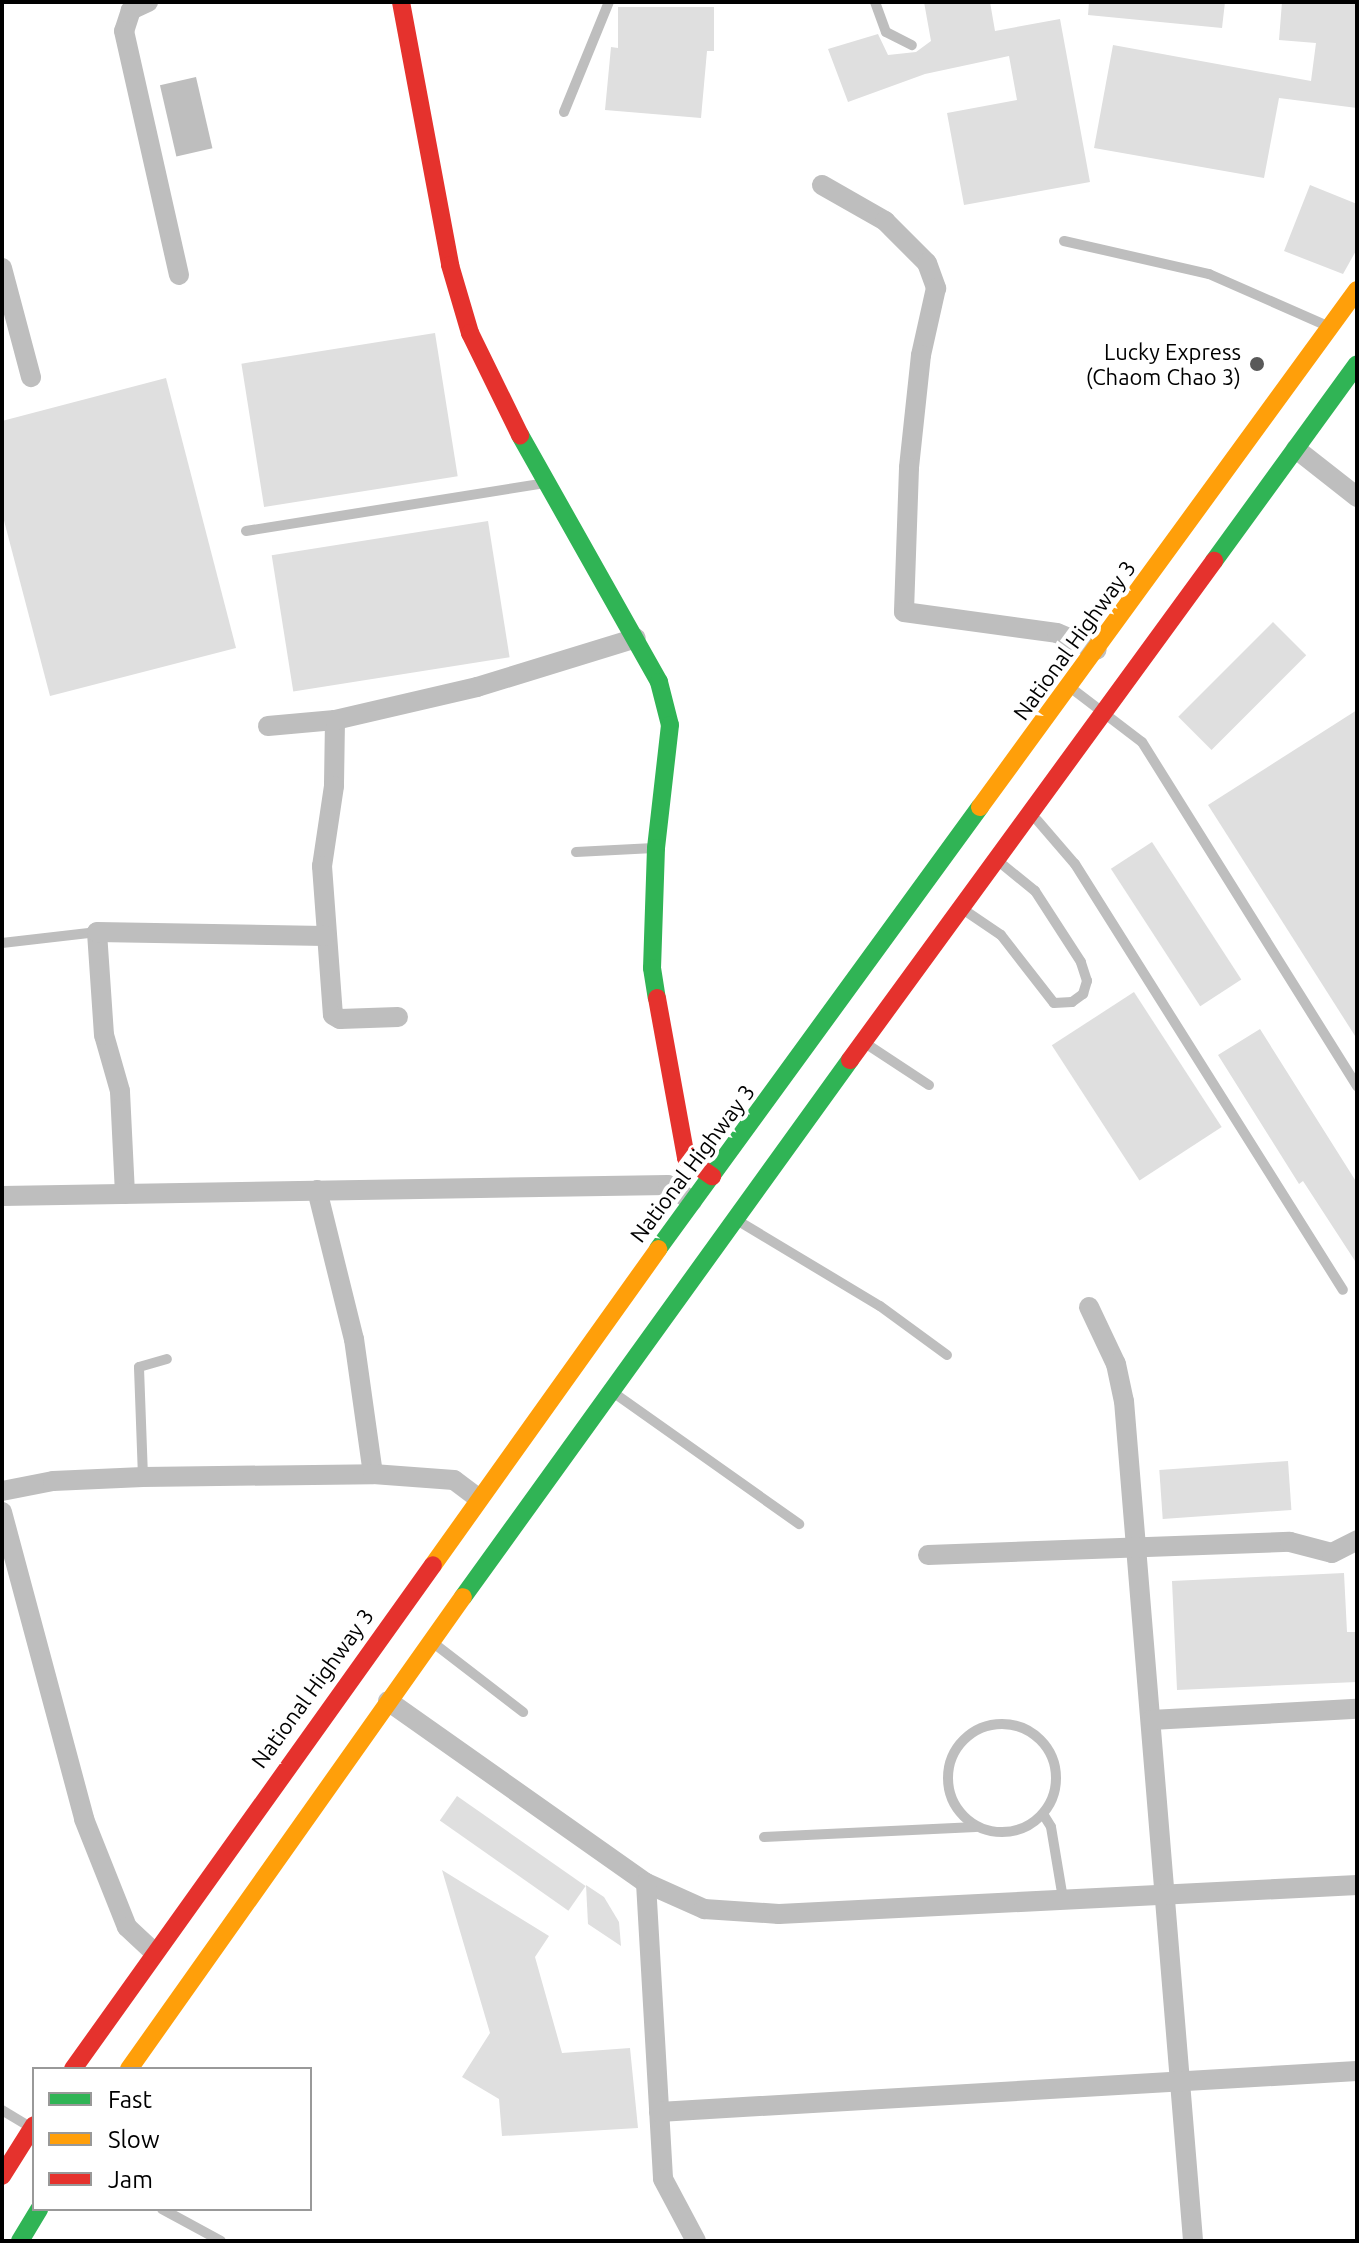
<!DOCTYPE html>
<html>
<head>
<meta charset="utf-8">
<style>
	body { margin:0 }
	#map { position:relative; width:1359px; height:2243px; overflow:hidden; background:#fff; font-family:Ubuntu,sans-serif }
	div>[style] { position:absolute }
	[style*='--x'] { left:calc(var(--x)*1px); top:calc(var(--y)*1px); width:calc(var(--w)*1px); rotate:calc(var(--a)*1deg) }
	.water>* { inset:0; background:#bebebe; transform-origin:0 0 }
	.building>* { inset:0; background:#dfdfdf; transform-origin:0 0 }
	.lane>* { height:10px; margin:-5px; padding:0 5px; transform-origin:5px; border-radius:5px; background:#bebebe }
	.lane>.ring { margin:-5px; padding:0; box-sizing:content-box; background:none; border:10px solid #bebebe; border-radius:50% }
	.street>* { height:20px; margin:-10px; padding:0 10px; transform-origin:10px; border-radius:10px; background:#bebebe }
	.fast>* { height:18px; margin:-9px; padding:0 9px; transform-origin:9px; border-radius:9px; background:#30b455 }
	.slow>* { height:18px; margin:-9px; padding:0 9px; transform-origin:9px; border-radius:9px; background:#ff9f0a }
	.jam>* { height:18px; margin:-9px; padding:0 9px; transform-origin:9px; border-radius:9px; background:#e5322d }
	.dots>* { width:22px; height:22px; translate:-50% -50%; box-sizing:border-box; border:4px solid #fff; border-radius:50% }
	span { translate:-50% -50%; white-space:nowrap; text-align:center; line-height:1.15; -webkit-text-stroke:8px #fff; paint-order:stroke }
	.poi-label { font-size:22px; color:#000 }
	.right { translate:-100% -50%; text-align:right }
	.street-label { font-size:22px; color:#000 }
	.frame { position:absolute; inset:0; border:4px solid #000; pointer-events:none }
	.legend { position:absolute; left:32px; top:2067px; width:280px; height:144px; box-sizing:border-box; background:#fff; border:2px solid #999; margin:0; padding:10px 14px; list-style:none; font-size:24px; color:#000 }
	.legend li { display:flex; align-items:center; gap:16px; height:40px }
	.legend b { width:40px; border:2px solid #999 }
</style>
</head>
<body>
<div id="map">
	<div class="water">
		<i style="left:196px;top:77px;width:73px;height:37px;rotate:77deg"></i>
	</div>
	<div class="building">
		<i style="clip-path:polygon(924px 2px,990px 2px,995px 31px,1060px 19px,1090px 182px,964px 205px,947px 113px,1017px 100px,1009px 56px,925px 74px,848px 102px,828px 49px,878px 34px,888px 55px,916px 52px,931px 41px)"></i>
		<i style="clip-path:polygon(1089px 2px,1225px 2px,1222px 28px,1088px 15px)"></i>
		<i style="clip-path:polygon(1282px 2px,1357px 2px,1357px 108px,1279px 98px,1264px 178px,1094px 148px,1113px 45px,1311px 81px,1316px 43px,1279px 40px)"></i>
		<i style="clip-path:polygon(618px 7px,714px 7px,714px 51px,707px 51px,701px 118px,605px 110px,611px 47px,618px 48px)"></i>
		<i style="clip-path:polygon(1310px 185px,1357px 204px,1357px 249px,1343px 274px,1284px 251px)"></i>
		<i style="left:435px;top:333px;width:145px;height:196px;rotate:81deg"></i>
		<i style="clip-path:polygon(166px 378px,236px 648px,50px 696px,2px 513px,2px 421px)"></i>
		<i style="left:488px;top:521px;width:138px;height:219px;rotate:81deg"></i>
		<i style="left:1273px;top:622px;width:47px;height:134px;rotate:45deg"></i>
		<i style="clip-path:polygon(1357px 710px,1357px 1039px,1208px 805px)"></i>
		<i style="left:1152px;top:842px;width:164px;height:49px;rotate:57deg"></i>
		<i style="left:1134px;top:992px;width:161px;height:98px;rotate:57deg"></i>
		<i style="clip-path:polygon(1260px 1029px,1357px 1183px,1357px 1264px,1303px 1181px,1299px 1184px,1218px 1055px)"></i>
		<i style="left:1288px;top:1461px;width:49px;height:129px;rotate:86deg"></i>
		<i style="clip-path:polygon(1344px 1573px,1347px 1632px,1357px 1632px,1357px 1682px,1177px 1690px,1172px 1581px)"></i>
		<i style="left:457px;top:1796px;width:157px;height:30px;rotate:35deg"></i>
		<i style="clip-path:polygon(442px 1870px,549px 1936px,535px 1957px,562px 2053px,630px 2048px,638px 2128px,502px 2136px,499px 2099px,462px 2077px,490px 2033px)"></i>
		<i style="clip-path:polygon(586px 1885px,604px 1897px,619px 1922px,621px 1946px,588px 1924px)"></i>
	</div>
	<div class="lane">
		<i style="--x:875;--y:2;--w:32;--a:70"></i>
		<i style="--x:886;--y:32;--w:29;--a:27"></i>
		<i style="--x:564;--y:112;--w:119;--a:-67.8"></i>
		<i style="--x:1064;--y:241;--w:149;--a:12.8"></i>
		<i style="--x:1209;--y:274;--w:124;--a:23.7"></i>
		<i style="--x:246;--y:531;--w:298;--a:-9.1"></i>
		<i style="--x:1075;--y:691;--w:84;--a:37.3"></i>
		<i style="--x:1142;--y:742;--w:406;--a:58"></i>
		<i style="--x:1037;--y:820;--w:58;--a:49.2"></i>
		<i style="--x:1075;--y:864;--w:503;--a:57.83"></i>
		<i style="--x:576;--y:852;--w:78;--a:-2.9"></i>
		<i style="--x:967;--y:912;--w:41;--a:34.1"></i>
		<i style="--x:1001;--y:935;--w:86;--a:52.1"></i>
		<i style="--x:1054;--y:1003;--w:18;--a:-3"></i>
		<i style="--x:1072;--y:1002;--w:14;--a:-36"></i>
		<i style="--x:1083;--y:994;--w:14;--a:-73"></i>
		<i style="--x:1087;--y:981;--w:20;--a:-108"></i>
		<i style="--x:1081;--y:962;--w:85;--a:-122.9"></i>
		<i style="--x:1035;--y:891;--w:41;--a:-140.9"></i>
		<i style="--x:2;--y:943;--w:96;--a:-6.6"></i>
		<i style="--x:868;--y:1045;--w:73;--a:33.3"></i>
		<i style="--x:740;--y:1222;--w:163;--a:31"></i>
		<i style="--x:880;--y:1306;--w:83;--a:36.2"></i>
		<i style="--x:614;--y:1393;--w:227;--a:35.3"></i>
		<i style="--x:143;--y:1477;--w:110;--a:-92.1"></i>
		<i style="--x:139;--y:1367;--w:29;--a:-16"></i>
		<i style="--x:436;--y:1645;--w:110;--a:37.6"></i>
		<i class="ring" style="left:948px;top:1724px;width:98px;height:98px"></i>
		<i style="--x:1043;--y:1814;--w:15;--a:58"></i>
		<i style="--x:1051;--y:1827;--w:73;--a:80.5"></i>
		<i style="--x:764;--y:1837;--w:212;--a:-2.7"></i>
		<i style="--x:2;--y:2110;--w:29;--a:31"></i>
		<i style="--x:162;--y:2209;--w:67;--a:28.5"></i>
	</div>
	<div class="street">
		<i style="--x:148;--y:2;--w:19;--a:155"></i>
		<i style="--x:131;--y:10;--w:22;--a:108"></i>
		<i style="--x:124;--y:31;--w:250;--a:77.3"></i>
		<i style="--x:822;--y:185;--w:73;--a:29.7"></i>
		<i style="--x:885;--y:221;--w:59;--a:45"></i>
		<i style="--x:927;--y:263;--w:27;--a:70"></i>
		<i style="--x:936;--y:288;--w:69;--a:102.6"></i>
		<i style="--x:921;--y:355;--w:114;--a:96.1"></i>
		<i style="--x:909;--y:468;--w:144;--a:92"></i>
		<i style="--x:904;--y:612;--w:154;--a:7.8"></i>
		<i style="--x:1057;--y:633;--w:43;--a:23"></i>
		<i style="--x:2;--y:268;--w:113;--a:75.1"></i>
		<i style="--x:1296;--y:449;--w:78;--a:38.2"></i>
		<i style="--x:335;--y:720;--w:66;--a:90.9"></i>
		<i style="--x:334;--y:786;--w:81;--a:98.5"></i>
		<i style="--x:322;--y:866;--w:149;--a:85.8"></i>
		<i style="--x:333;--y:1015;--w:8;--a:30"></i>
		<i style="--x:340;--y:1019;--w:58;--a:-2"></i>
		<i style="--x:268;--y:726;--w:67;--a:-5.1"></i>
		<i style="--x:335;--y:720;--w:146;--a:-13.1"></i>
		<i style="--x:477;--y:687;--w:166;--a:-17.1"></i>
		<i style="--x:317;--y:1190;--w:154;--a:76.1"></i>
		<i style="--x:354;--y:1339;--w:136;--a:82"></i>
		<i style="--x:125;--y:1194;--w:103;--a:-92.8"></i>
		<i style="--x:120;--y:1091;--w:58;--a:-105.9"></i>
		<i style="--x:104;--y:1035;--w:103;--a:-93.9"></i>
		<i style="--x:97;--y:932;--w:228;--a:1"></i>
		<i style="--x:2;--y:1196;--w:666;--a:-0.95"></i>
		<i style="--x:668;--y:1185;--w:29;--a:34"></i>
		<i style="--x:1089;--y:1307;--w:63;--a:64.7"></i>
		<i style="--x:1116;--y:1364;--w:38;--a:78"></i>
		<i style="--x:1124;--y:1401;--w:843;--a:85.3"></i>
		<i style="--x:2;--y:1491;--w:52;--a:-11.1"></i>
		<i style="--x:53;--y:1481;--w:90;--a:-2.5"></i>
		<i style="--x:143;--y:1477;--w:230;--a:-0.7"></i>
		<i style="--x:373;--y:1474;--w:81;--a:4.2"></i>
		<i style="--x:454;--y:1480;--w:30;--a:37"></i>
		<i style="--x:2;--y:1512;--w:318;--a:75"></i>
		<i style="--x:84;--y:1819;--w:116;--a:68.3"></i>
		<i style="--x:127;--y:1927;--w:37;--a:43"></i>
		<i style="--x:928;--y:1555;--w:362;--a:-2.1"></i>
		<i style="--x:1290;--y:1542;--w:43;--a:14.7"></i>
		<i style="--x:1332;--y:1553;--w:28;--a:-27"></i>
		<i style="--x:388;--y:1701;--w:316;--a:35.2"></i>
		<i style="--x:646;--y:1883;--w:64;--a:24.1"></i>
		<i style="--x:704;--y:1909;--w:75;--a:3.8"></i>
		<i style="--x:779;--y:1914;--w:579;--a:-2.87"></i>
		<i style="--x:1151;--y:1720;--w:206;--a:-3.1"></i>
		<i style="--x:646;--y:1883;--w:296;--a:86.7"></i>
		<i style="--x:663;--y:2179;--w:70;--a:62"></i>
		<i style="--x:659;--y:2112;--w:699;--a:-3.36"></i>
	</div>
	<div class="fast">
		<i style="--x:520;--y:435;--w:283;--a:60.6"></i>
		<i style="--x:659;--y:682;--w:44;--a:75.7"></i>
		<i style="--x:670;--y:725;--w:124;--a:96.5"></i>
		<i style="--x:656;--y:848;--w:120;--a:91.9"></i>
		<i style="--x:652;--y:968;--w:30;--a:81"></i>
		<i style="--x:1214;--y:561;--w:243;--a:-54"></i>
		<i style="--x:658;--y:1249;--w:547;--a:-53.93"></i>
		<i style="--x:463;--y:1597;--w:662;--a:-54.22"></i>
		<i style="--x:20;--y:2241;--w:37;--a:-59"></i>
	</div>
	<div class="slow">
		<i style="--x:980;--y:807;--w:640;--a:-53.9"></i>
		<i style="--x:433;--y:1565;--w:388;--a:-54.5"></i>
		<i style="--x:129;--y:2069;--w:578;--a:-54.72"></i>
	</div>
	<div class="jam">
		<i style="--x:401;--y:2;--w:268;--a:79.4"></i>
		<i style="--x:450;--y:265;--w:71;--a:73.6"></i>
		<i style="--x:470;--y:333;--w:114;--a:63.9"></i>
		<i style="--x:657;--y:998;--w:163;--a:79.7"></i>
		<i style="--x:686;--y:1158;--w:32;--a:35"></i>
		<i style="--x:850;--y:1060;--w:618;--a:-53.89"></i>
		<i style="--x:73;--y:2069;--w:619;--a:-54.46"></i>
		<i style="--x:2;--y:2176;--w:60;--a:-57.9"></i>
	</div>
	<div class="dots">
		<i style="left:1257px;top:364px;background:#595959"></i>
	</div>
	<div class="poi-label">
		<span class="right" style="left:1241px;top:364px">Lucky Express<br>(Chaom Chao 3)</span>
	</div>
	<div class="street-label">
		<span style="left:1074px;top:640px;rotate:-54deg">National Highway 3</span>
		<span style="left:692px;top:1163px;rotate:-53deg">National Highway 3</span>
		<span style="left:312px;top:1688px;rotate:-54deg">National Highway 3</span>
	</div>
	<div class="frame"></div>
	<ul class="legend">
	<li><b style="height:10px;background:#30b455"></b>Fast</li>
	<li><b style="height:10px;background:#ff9f0a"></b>Slow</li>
	<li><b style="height:10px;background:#e5322d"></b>Jam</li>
	</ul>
</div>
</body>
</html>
